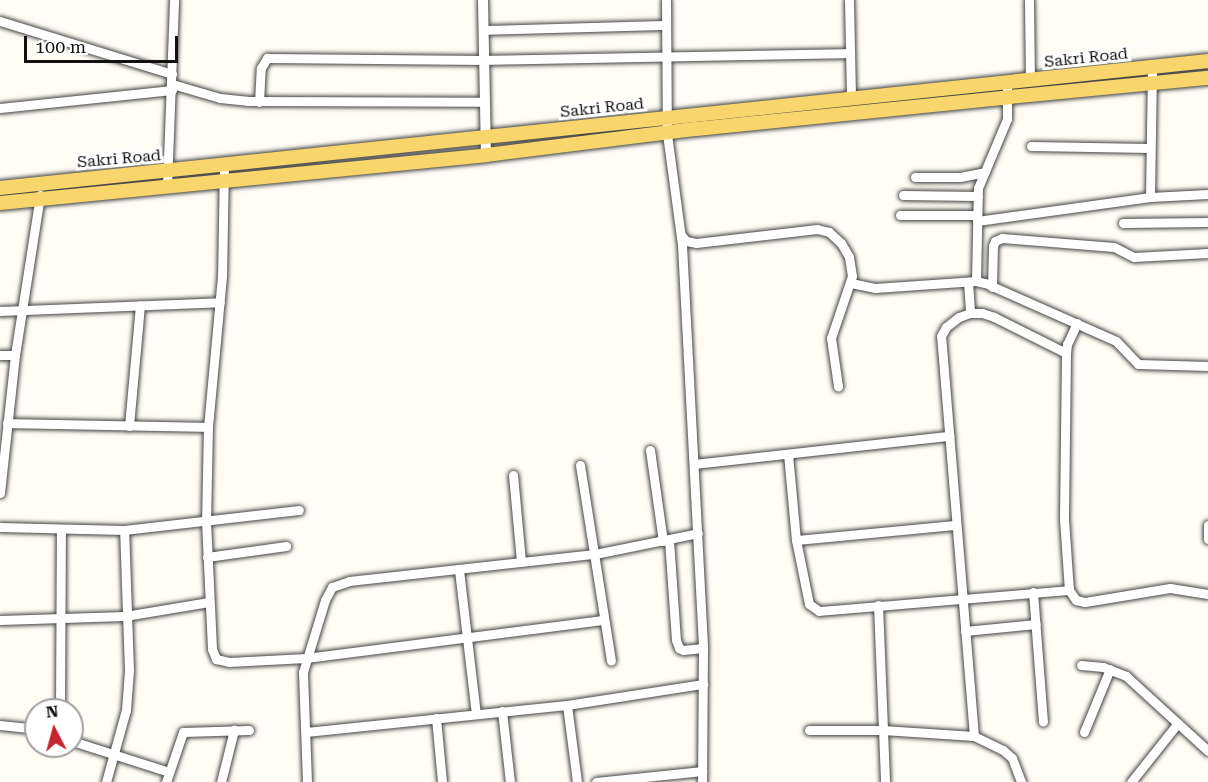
<!DOCTYPE html>
<html>
<head>
<meta charset="utf-8">
<style>
	body { margin:0 }
	#map { position:relative; width:1208px; height:782px; overflow:hidden; background:#fffdf5; font-family:"Roboto Serif",serif }
	div>[style] { position:absolute }
	[style*='--x'] { left:calc(var(--x)*1px); top:calc(var(--y)*1px); width:calc(var(--w)*1px); rotate:calc(var(--a)*1deg) }
	.roads { filter:drop-shadow(0 0 2px #444) drop-shadow(0 0 2px #444) }
	.minor>* { height:9px; margin:-4.5px; padding:0 4.5px; transform-origin:4.5px; border-radius:4.5px; background:#fff }
	.tertiary>* { height:10px; margin:-5px; padding:0 5px; transform-origin:5px; border-radius:5px; background:#fff }
	.primary>* { height:14px; margin:-7px; padding:0 7px; transform-origin:7px; border-radius:7px; background:#f9d66b }
	span { translate:-50% -50%; white-space:nowrap; text-align:center; line-height:1.15; -webkit-text-stroke:6px #fff; paint-order:stroke }
	.street-label { font-size:16px; color:#111 }
	.north { position:absolute; left:24px; top:698px; width:60px; height:60px; box-sizing:border-box; background:#fff; border:2px solid #a0a0a0; border-radius:50%; rotate:354deg; font-size:16px; font-weight:700; line-height:24px; text-align:center; color:#111 }
	.north::after { content:''; display:block; margin:auto; width:21px; height:27px; background:#c4262e; clip-path:polygon(50% 0,100% 100%,50% 72%,0 100%) }
	.scale { position:absolute; left:24px; top:36px; width:154px; height:27px; box-sizing:border-box; border:3px solid #111; border-top:0; padding-left:8px; font-size:18px; line-height:21px; white-space:nowrap; color:#111; -webkit-text-stroke:4px #fff; paint-order:stroke }
</style>
</head>
<body>
<div id="map">
	<div class="roads">
		<div class="minor">
			<i style="--x:666;--y:0;--w:134;--a:89.6"></i>
			<i style="--x:667;--y:134;--w:112;--a:82.3"></i>
			<i style="--x:682;--y:245;--w:404;--a:87"></i>
			<i style="--x:703;--y:648;--w:134;--a:90.4"></i>
			<i style="--x:849;--y:0;--w:98;--a:88.8"></i>
			<i style="--x:1029;--y:0;--w:81;--a:89.3"></i>
			<i style="--x:0;--y:21;--w:180;--a:17.1"></i>
			<i style="--x:483;--y:30;--w:183;--a:-1.6"></i>
			<i style="--x:172;--y:84;--w:50;--a:16.3"></i>
			<i style="--x:220;--y:98;--w:27;--a:6"></i>
			<i style="--x:247;--y:101;--w:237;--a:0.2"></i>
			<i style="--x:259;--y:102;--w:34;--a:-87"></i>
			<i style="--x:261;--y:68;--w:12;--a:-59"></i>
			<i style="--x:267;--y:58;--w:217;--a:0.5"></i>
			<i style="--x:484;--y:60;--w:366;--a:-1.1"></i>
			<i style="--x:0;--y:108;--w:173;--a:-6"></i>
			<i style="--x:1031;--y:146;--w:118;--a:1"></i>
			<i style="--x:224;--y:165;--w:111;--a:91"></i>
			<i style="--x:222;--y:276;--w:152;--a:95.3"></i>
			<i style="--x:208;--y:427;--w:94;--a:91.2"></i>
			<i style="--x:206;--y:521;--w:128;--a:87.3"></i>
			<i style="--x:212;--y:649;--w:11;--a:68"></i>
			<i style="--x:216;--y:659;--w:13;--a:13"></i>
			<i style="--x:229;--y:662;--w:77;--a:-3"></i>
			<i style="--x:306;--y:658;--w:299;--a:-7.3"></i>
			<i style="--x:915;--y:177;--w:45;--a:0"></i>
			<i style="--x:960;--y:177;--w:25;--a:-11"></i>
			<i style="--x:167;--y:185;--w:185;--a:-87.8"></i>
			<i style="--x:903;--y:195;--w:75;--a:0.8"></i>
			<i style="--x:1150;--y:197;--w:130;--a:-89.1"></i>
			<i style="--x:900;--y:215;--w:77;--a:0"></i>
			<i style="--x:977;--y:221;--w:175;--a:-7.9"></i>
			<i style="--x:1150;--y:197;--w:58;--a:-3"></i>
			<i style="--x:1123;--y:223;--w:85;--a:-0.7"></i>
			<i style="--x:681;--y:235;--w:8;--a:50"></i>
			<i style="--x:686;--y:241;--w:10;--a:11"></i>
			<i style="--x:696;--y:243;--w:122;--a:-6.6"></i>
			<i style="--x:817;--y:229;--w:12;--a:14"></i>
			<i style="--x:829;--y:232;--w:16;--a:43"></i>
			<i style="--x:841;--y:243;--w:16;--a:60"></i>
			<i style="--x:849;--y:257;--w:19;--a:81"></i>
			<i style="--x:852;--y:276;--w:65;--a:108.7"></i>
			<i style="--x:831;--y:338;--w:49;--a:81.7"></i>
			<i style="--x:976;--y:281;--w:93;--a:-88.8"></i>
			<i style="--x:978;--y:188;--w:75;--a:-67.2"></i>
			<i style="--x:1007;--y:119;--w:36;--a:-90"></i>
			<i style="--x:968;--y:282;--w:31;--a:86"></i>
			<i style="--x:851;--y:283;--w:25;--a:12"></i>
			<i style="--x:875;--y:288;--w:101;--a:-4"></i>
			<i style="--x:976;--y:281;--w:9;--a:13"></i>
			<i style="--x:985;--y:283;--w:143;--a:23.9"></i>
			<i style="--x:1116;--y:341;--w:32;--a:46"></i>
			<i style="--x:1138;--y:364;--w:70;--a:1.6"></i>
			<i style="--x:992;--y:287;--w:41;--a:-88.6"></i>
			<i style="--x:993;--y:246;--w:5;--a:-68"></i>
			<i style="--x:995;--y:241;--w:8;--a:-23"></i>
			<i style="--x:1002;--y:238;--w:112;--a:4.6"></i>
			<i style="--x:1114;--y:247;--w:22;--a:27"></i>
			<i style="--x:1134;--y:257;--w:74;--a:-3.1"></i>
			<i style="--x:0;--y:311;--w:220;--a:-2.3"></i>
			<i style="--x:1077;--y:323;--w:23;--a:115"></i>
			<i style="--x:1067;--y:344;--w:9;--a:96"></i>
			<i style="--x:1066;--y:353;--w:166;--a:90.7"></i>
			<i style="--x:1064;--y:519;--w:71;--a:86"></i>
			<i style="--x:1069;--y:590;--w:12;--a:55"></i>
			<i style="--x:1076;--y:600;--w:9;--a:13"></i>
			<i style="--x:1085;--y:602;--w:86;--a:-9.4"></i>
			<i style="--x:1170;--y:588;--w:38;--a:9"></i>
			<i style="--x:0;--y:355;--w:15;--a:0"></i>
			<i style="--x:7;--y:423;--w:201;--a:1.1"></i>
			<i style="--x:129;--y:426;--w:121;--a:-84.8"></i>
			<i style="--x:650;--y:450;--w:92;--a:81.9"></i>
			<i style="--x:788;--y:454;--w:86;--a:84.7"></i>
			<i style="--x:796;--y:540;--w:65;--a:78.5"></i>
			<i style="--x:809;--y:604;--w:12;--a:35"></i>
			<i style="--x:819;--y:611;--w:251;--a:-4.8"></i>
			<i style="--x:694;--y:464;--w:257;--a:-6.3"></i>
			<i style="--x:580;--y:465;--w:198;--a:81"></i>
			<i style="--x:513;--y:475;--w:87;--a:84.7"></i>
			<i style="--x:0;--y:493;--w:139;--a:-83.8"></i>
			<i style="--x:15;--y:355;--w:162;--a:-81.1"></i>
			<i style="--x:1208;--y:525;--w:14;--a:90"></i>
			<i style="--x:0;--y:527;--w:124;--a:1.4"></i>
			<i style="--x:124;--y:530;--w:176;--a:-6.5"></i>
			<i style="--x:669;--y:540;--w:100;--a:86"></i>
			<i style="--x:676;--y:640;--w:9;--a:69"></i>
			<i style="--x:679;--y:648;--w:4;--a:27"></i>
			<i style="--x:683;--y:650;--w:20;--a:-6"></i>
			<i style="--x:796;--y:540;--w:160;--a:-5.4"></i>
			<i style="--x:207;--y:557;--w:80;--a:-7.9"></i>
			<i style="--x:459;--y:570;--w:145;--a:83.3"></i>
			<i style="--x:1033;--y:592;--w:130;--a:85.6"></i>
			<i style="--x:878;--y:605;--w:177;--a:87.7"></i>
			<i style="--x:0;--y:620;--w:125;--a:-1.8"></i>
			<i style="--x:125;--y:616;--w:85;--a:-9.5"></i>
			<i style="--x:965;--y:631;--w:71;--a:-5.6"></i>
			<i style="--x:1081;--y:665;--w:22;--a:5"></i>
			<i style="--x:1103;--y:667;--w:25;--a:21"></i>
			<i style="--x:1126;--y:676;--w:111;--a:42.4"></i>
			<i style="--x:567;--y:705;--w:78;--a:82.6"></i>
			<i style="--x:60;--y:710;--w:181;--a:-89.7"></i>
			<i style="--x:502;--y:711;--w:71;--a:83.6"></i>
			<i style="--x:436;--y:718;--w:64;--a:84.6"></i>
			<i style="--x:0;--y:725;--w:36;--a:6"></i>
			<i style="--x:809;--y:730;--w:74;--a:0"></i>
			<i style="--x:883;--y:730;--w:91;--a:3.8"></i>
			<i style="--x:974;--y:736;--w:32;--a:26"></i>
			<i style="--x:1003;--y:750;--w:12;--a:42"></i>
			<i style="--x:1012;--y:758;--w:26;--a:69"></i>
			<i style="--x:306;--y:732;--w:262;--a:-5.9"></i>
			<i style="--x:567;--y:705;--w:138;--a:-8.8"></i>
			<i style="--x:1084;--y:732;--w:68;--a:-67.6"></i>
			<i style="--x:974;--y:736;--w:401;--a:-94.7"></i>
			<i style="--x:941;--y:336;--w:10;--a:-61"></i>
			<i style="--x:946;--y:327;--w:16;--a:-38"></i>
			<i style="--x:959;--y:317;--w:12;--a:-20"></i>
			<i style="--x:970;--y:313;--w:12;--a:0"></i>
			<i style="--x:982;--y:313;--w:13;--a:18"></i>
			<i style="--x:994;--y:317;--w:80;--a:26.6"></i>
			<i style="--x:72;--y:741;--w:102;--a:17.7"></i>
			<i style="--x:106;--y:782;--w:75;--a:-74.5"></i>
			<i style="--x:126;--y:710;--w:40;--a:-85.7"></i>
			<i style="--x:129;--y:670;--w:140;--a:-92"></i>
			<i style="--x:166;--y:782;--w:53;--a:-71.2"></i>
			<i style="--x:183;--y:732;--w:66;--a:-1.7"></i>
			<i style="--x:221;--y:782;--w:54;--a:-76"></i>
			<i style="--x:307;--y:782;--w:110;--a:-92.1"></i>
			<i style="--x:303;--y:672;--w:75;--a:-73"></i>
			<i style="--x:325;--y:600;--w:15;--a:-62"></i>
			<i style="--x:332;--y:587;--w:18;--a:-19"></i>
			<i style="--x:349;--y:581;--w:247;--a:-6.3"></i>
			<i style="--x:595;--y:554;--w:105;--a:-11.5"></i>
			<i style="--x:596;--y:782;--w:107;--a:-5.9"></i>
			<i style="--x:1131;--y:782;--w:75;--a:-51.5"></i>
		</div>
		<div class="tertiary">
			<i style="--x:483;--y:0;--w:155;--a:88.9"></i>
		</div>
		<div class="primary">
			<i style="--x:0;--y:188;--w:1215;--a:-6"></i>
			<i style="--x:0;--y:203;--w:488;--a:-5.6"></i>
			<i style="--x:486;--y:155;--w:212;--a:-7.1"></i>
			<i style="--x:696;--y:129;--w:315;--a:-5.8"></i>
			<i style="--x:1009;--y:97;--w:200;--a:-5.5"></i>
		</div>
	</div>
	<div class="street-label">
		<span style="left:1086px;top:58px;rotate:-6deg">Sakri Road</span>
		<span style="left:602px;top:108px;rotate:-6deg">Sakri Road</span>
		<span style="left:119px;top:159px;rotate:-5deg">Sakri Road</span>
	</div>
	<div class="north">N</div>
	<div class="scale">100 m</div>
</div>
</body>
</html>
